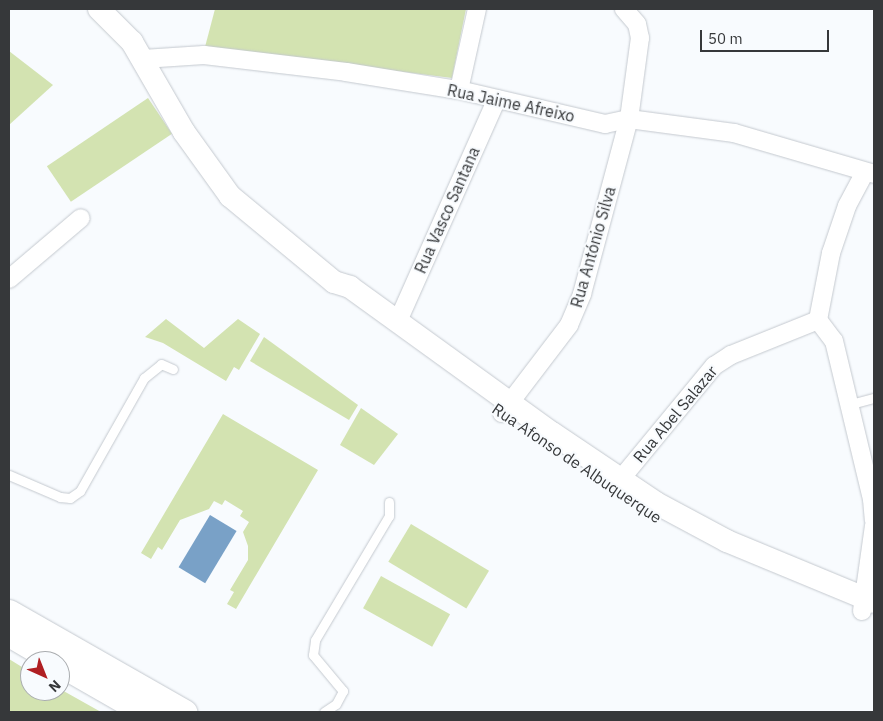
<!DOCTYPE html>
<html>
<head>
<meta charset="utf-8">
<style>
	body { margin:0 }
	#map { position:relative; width:883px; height:721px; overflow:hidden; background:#f8fbfe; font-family:"IBM Plex Sans",sans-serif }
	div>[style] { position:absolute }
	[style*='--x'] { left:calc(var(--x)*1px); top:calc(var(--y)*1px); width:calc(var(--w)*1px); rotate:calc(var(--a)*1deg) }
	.green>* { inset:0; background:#d3e3b1; transform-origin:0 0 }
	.water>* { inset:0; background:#79a1c7; transform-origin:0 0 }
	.roads { filter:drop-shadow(0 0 1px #c4c9cf) drop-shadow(0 0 1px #c4c9cf) }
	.service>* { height:9px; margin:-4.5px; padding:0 4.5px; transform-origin:4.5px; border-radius:4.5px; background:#fff }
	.minor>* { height:18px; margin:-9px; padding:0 9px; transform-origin:9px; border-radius:9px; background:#fff }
	.tertiary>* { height:22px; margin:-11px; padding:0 11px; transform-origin:11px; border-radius:11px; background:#fff }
	.secondary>* { height:25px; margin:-12.5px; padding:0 12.5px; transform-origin:12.5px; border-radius:12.5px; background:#fff }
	span { translate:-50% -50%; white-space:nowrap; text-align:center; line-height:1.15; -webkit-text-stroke:4px #f8fbfe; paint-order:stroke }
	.street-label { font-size:16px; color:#36383a }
	.frame { position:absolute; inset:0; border:10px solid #36383a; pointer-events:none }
	.north { position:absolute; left:20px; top:651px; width:50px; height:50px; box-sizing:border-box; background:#f8fbfe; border:1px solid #aaadb0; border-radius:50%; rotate:136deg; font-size:14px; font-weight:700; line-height:20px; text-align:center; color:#36383a }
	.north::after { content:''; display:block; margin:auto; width:18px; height:22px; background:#b01f23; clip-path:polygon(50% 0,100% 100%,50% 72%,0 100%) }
	.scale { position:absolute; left:700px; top:30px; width:129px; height:22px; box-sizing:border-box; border:2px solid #36383a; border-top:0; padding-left:6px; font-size:15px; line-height:18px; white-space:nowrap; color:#36383a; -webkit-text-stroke:4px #f8fbfe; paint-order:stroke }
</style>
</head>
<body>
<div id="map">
	<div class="green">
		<i style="clip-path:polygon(215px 9px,466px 9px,452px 78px,205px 47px)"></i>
		<i style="clip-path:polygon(9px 51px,53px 85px,9px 125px)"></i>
		<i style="left:148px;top:98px;width:43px;height:122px;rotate:56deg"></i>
		<i style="clip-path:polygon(166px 319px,204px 348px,238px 319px,260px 334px,239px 370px,234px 367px,226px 381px,163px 343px,145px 337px)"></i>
		<i style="clip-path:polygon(264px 337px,358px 405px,349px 420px,250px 361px)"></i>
		<i style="clip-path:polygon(361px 408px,398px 434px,374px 465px,340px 445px)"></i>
		<i style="clip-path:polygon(223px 414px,318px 470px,236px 609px,227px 604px,234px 592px,230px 590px,248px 560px,248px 546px,243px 532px,249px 522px,240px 516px,243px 511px,225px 500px,222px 505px,214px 501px,209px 509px,180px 520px,162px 550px,158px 547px,151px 559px,141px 553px)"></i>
		<i style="left:411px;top:524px;width:91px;height:44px;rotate:31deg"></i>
		<i style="left:381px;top:576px;width:79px;height:37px;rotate:29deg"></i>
		<i style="clip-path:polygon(9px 659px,30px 672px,30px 691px,60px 689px,101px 712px,9px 712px)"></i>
	</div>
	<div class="water">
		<i style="left:210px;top:515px;width:31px;height:61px;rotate:31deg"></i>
	</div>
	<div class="roads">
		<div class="service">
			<i style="--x:851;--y:404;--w:24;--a:-15"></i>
			<i style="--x:9;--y:475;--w:56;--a:23.3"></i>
			<i style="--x:60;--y:497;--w:10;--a:6"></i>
			<i style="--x:70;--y:498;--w:12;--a:-35"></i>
			<i style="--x:80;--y:491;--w:130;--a:-60.5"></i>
			<i style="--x:144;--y:378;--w:22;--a:-39"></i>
			<i style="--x:161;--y:364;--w:13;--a:23"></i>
			<i style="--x:324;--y:712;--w:14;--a:-34"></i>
			<i style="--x:336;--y:704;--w:15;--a:-62"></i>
			<i style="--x:343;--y:691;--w:47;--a:-129.8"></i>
			<i style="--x:313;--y:655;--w:15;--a:-82"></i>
			<i style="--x:315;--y:640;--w:144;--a:-59.2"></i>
			<i style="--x:389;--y:516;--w:14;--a:-90"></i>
		</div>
		<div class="minor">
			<i style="--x:143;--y:59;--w:61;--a:-3.8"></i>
			<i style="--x:204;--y:55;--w:143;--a:6.8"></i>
			<i style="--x:346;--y:72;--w:114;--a:9.1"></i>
			<i style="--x:459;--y:90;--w:150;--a:13.1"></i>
			<i style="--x:605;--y:124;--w:25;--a:-12"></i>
			<i style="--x:629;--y:119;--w:106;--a:7.6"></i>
			<i style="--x:734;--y:133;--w:146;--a:16.3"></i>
			<i style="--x:459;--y:90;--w:83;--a:-77.5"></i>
			<i style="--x:865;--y:172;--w:38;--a:118"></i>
			<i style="--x:847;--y:206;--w:50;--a:108.8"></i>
			<i style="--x:831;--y:253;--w:68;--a:101"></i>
			<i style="--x:818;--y:320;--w:26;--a:53"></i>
			<i style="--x:834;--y:341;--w:163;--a:76.5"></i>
			<i style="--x:872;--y:499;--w:21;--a:85"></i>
			<i style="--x:9;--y:279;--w:94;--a:-40.3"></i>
			<i style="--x:398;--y:321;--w:243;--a:-66"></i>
			<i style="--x:502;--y:413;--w:111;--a:-52.7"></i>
			<i style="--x:569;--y:325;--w:34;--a:-67"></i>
			<i style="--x:582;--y:294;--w:181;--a:-75"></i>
			<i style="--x:629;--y:119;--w:82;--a:-82.3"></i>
			<i style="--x:640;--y:38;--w:14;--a:-102"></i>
			<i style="--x:637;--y:24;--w:20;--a:-131"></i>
			<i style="--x:620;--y:480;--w:148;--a:-50.5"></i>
			<i style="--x:714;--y:366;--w:20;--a:-33"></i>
			<i style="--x:731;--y:355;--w:94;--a:-21.9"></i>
			<i style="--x:862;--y:611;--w:86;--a:-82"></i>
		</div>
		<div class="tertiary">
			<i style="--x:99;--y:9;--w:47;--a:45"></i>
			<i style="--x:132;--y:42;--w:104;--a:60"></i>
			<i style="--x:184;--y:132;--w:79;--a:54.3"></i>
			<i style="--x:230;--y:196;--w:135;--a:39.6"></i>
			<i style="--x:334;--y:282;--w:17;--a:17"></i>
			<i style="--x:350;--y:287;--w:249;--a:35.9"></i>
			<i style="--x:552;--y:433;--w:125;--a:33.9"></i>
			<i style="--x:656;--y:503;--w:81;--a:28.2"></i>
			<i style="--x:727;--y:541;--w:159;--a:22.5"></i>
		</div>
		<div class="secondary">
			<i style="--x:9;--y:612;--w:202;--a:29.7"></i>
			<i style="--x:9;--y:634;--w:53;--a:30.4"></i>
			<i style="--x:60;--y:664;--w:97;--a:29.7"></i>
		</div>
	</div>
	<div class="street-label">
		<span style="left:511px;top:103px;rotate:12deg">Rua Jaime Afreixo</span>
		<span style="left:447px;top:210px;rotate:-66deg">Rua Vasco Santana</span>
		<span style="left:593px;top:247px;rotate:-74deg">Rua António Silva</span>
		<span style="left:675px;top:414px;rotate:-50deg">Rua Abel Salazar</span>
		<span style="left:577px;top:463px;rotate:34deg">Rua Afonso de Albuquerque</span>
	</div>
	<div class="frame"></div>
	<div class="north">N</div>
	<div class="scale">50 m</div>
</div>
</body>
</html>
